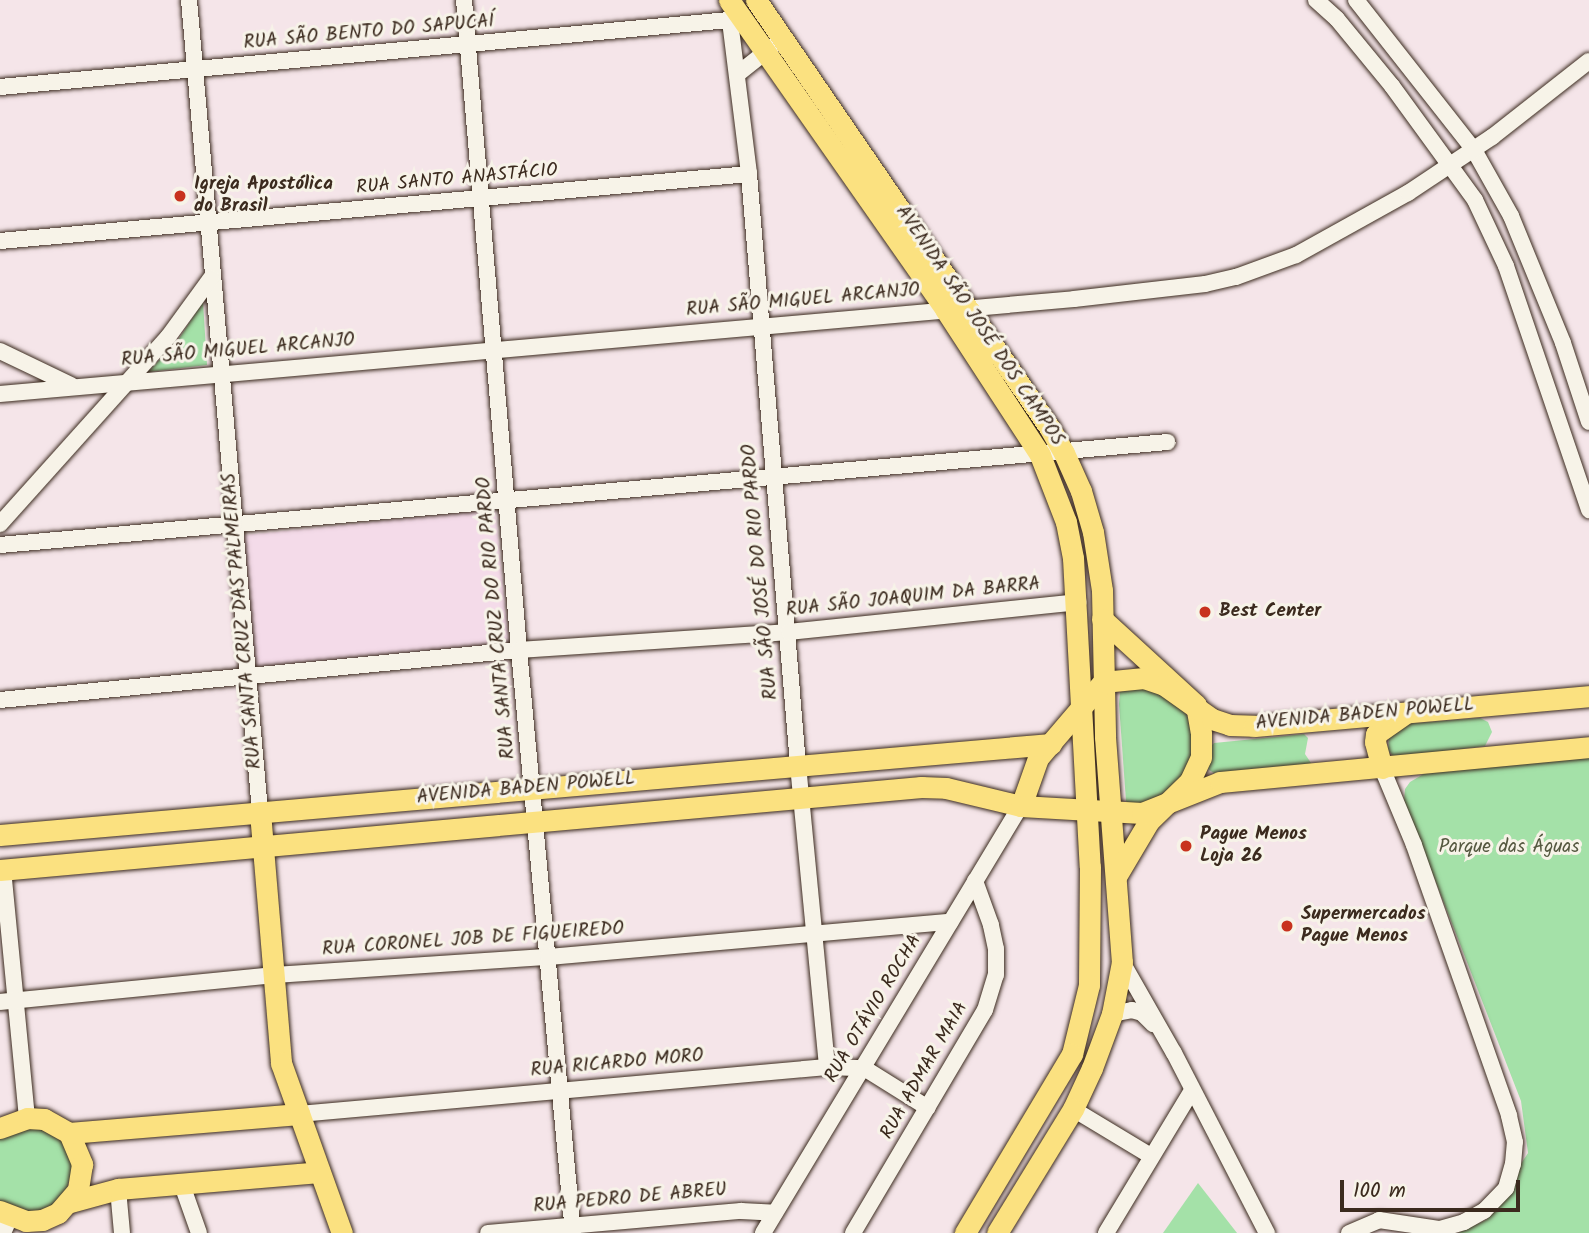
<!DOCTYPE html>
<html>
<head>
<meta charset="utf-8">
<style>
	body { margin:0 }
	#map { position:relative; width:1589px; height:1233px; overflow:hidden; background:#f5e5e9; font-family:Kalam,sans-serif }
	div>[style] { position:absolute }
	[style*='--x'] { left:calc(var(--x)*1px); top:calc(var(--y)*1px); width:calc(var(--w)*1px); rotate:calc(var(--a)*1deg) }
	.built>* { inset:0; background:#f4dbe9; transform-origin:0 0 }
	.green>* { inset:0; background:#a4e1a8 }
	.roads { filter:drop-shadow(0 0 2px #3b2a1e) drop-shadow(0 0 2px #3b2a1e) }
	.minor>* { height:16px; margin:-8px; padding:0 8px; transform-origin:8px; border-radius:8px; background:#f7f3e8 }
	.major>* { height:21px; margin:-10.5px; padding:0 10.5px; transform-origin:10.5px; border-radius:10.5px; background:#fbe180 }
	.dots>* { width:19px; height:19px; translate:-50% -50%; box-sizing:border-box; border:4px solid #f7f3e8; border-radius:50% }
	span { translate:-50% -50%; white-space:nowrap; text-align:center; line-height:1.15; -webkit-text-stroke:6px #f7f3e8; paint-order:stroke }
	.street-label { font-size:19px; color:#3b2a1e }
	.poi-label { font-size:19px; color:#3b2a1e; font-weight:700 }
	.left { translate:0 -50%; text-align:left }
	.park-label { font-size:19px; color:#555840 }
	.scale { position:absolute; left:1340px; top:1180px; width:180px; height:32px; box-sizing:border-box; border:4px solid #3b2a1e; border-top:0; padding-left:9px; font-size:21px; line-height:24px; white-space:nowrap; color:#3b2a1e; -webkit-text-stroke:5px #f7f3e8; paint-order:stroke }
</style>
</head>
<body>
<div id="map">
	<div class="built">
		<i style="left:495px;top:509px;width:137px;height:257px;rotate:84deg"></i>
	</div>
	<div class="green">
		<i style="clip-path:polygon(203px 302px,207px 365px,148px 372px,178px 340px)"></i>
		<i style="clip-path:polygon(1129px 687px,1145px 687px,1177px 703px,1188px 717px,1195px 752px,1181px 783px,1147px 803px,1130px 805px,1126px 801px,1119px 704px,1120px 692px)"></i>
		<i style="clip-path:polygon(1480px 718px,1488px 722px,1492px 732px,1485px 746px,1395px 758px,1388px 750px,1389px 738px,1403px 724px)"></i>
		<i style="clip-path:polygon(1304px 734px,1308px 738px,1305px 754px,1315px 769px,1219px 776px,1209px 770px,1207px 764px,1209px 748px,1214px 743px)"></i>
		<i style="clip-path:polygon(1589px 758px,1589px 1233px,1458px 1233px,1486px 1220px,1509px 1191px,1517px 1170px,1528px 1153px,1521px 1101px,1409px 813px,1404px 800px,1405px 789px,1410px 782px,1427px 772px)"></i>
		<i style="clip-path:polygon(40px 1126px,63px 1141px,73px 1166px,66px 1192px,57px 1202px,44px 1210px,29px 1213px,0 1201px,0 1137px,13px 1129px)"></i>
		<i style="clip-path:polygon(1198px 1183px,1237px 1233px,1163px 1233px)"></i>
	</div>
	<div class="roads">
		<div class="minor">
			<i style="--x:189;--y:0;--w:815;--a:85"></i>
			<i style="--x:464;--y:0;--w:652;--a:85.16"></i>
			<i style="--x:519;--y:650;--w:585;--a:84.71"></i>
			<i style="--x:1316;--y:0;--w:28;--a:42"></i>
			<i style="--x:1337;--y:19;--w:87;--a:50.6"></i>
			<i style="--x:1392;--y:86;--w:141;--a:53.9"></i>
			<i style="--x:1475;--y:200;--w:73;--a:64.8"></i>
			<i style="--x:1506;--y:266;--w:258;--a:71.2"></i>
			<i style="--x:1356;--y:0;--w:191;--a:51.8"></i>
			<i style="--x:1474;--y:150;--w:76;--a:60.7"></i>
			<i style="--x:1511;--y:216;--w:137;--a:67.7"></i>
			<i style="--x:1563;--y:343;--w:83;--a:71.8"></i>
			<i style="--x:730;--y:21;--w:154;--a:82.9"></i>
			<i style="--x:749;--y:174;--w:593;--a:85.26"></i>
			<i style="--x:798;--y:765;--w:303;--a:84.5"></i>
			<i style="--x:739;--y:73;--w:43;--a:-38.5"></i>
			<i style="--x:0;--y:87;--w:743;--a:-5.25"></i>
			<i style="--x:0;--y:241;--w:752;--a:-5.11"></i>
			<i style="--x:0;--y:351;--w:79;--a:25.6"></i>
			<i style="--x:0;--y:394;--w:1078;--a:-5.05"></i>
			<i style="--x:1074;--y:299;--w:132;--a:-6.5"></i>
			<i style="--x:1205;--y:284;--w:32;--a:-13"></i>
			<i style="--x:1236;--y:277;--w:64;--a:-20.1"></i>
			<i style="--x:1296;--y:255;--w:128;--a:-29"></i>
			<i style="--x:1408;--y:193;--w:101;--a:-33.7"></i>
			<i style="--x:1492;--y:137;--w:123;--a:-38.1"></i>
			<i style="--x:0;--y:524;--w:251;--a:-48.1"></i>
			<i style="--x:168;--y:337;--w:73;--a:-53.9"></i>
			<i style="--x:0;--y:545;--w:1172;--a:-5.04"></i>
			<i style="--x:0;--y:700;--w:521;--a:-5.5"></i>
			<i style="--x:519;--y:650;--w:271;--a:-3.8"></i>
			<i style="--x:789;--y:632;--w:291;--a:-5.9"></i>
			<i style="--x:3;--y:869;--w:250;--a:84.5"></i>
			<i style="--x:1122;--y:962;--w:105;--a:60.3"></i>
			<i style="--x:1174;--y:1053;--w:203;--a:62.7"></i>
			<i style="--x:0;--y:1002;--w:276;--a:-5.6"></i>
			<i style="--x:275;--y:975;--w:274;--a:-3.8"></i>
			<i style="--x:548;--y:957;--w:404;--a:-5"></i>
			<i style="--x:1112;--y:1014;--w:20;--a:-11"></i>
			<i style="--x:1132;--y:1010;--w:10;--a:17"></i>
			<i style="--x:1142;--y:1013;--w:16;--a:45"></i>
			<i style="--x:1073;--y:1109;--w:91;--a:31.1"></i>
			<i style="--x:299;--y:1114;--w:530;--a:-5.09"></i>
			<i style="--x:827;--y:1067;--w:37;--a:2"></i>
			<i style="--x:864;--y:1068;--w:75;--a:32"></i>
			<i style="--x:181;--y:1182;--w:54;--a:70.6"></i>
			<i style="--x:118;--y:1189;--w:44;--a:84.8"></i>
			<i style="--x:3;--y:1233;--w:17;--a:-66"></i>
			<i style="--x:488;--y:1233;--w:254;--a:-5"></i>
			<i style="--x:741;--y:1211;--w:34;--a:3"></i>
			<i style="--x:763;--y:1233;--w:499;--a:-58.9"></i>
			<i style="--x:853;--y:1233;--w:259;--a:-59.4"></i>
			<i style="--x:985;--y:1010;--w:37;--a:-73"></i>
			<i style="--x:996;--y:975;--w:26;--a:-90"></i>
			<i style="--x:996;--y:949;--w:25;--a:-102"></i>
			<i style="--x:991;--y:925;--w:47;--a:-110"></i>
			<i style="--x:1106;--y:1233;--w:165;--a:-58.9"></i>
			<i style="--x:1349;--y:1233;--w:33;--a:-23"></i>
			<i style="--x:1379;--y:1220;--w:62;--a:8.4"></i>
			<i style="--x:1440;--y:1229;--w:25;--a:-16"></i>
			<i style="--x:1464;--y:1222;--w:23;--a:-29"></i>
			<i style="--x:1484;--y:1211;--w:32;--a:-46"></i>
			<i style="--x:1506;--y:1188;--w:25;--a:-74"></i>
			<i style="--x:1513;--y:1164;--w:22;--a:-85"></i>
			<i style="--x:1515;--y:1142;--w:28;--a:-103"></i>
			<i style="--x:1509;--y:1115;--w:286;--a:-109.4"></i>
			<i style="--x:1414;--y:845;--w:83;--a:-112.6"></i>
		</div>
		<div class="major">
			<i style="--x:729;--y:0;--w:377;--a:55"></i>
			<i style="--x:945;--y:309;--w:174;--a:56.9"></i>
			<i style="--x:1040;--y:455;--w:72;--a:68.8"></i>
			<i style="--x:1066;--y:522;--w:37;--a:79"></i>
			<i style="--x:1073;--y:558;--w:309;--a:86.9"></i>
			<i style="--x:1090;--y:867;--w:118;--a:90.5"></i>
			<i style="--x:1089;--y:985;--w:71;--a:103.8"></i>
			<i style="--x:1072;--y:1054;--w:209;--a:120.9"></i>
			<i style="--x:756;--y:0;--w:518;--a:55.54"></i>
			<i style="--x:1049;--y:427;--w:30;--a:60"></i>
			<i style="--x:1064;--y:453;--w:42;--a:65.9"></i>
			<i style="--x:1081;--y:491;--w:43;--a:73.7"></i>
			<i style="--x:1093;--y:532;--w:59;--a:81.2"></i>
			<i style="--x:1102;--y:590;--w:147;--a:88.8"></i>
			<i style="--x:1105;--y:737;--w:226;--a:85.7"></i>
			<i style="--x:1122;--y:962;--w:53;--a:100.9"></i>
			<i style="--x:1112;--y:1014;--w:58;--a:110.3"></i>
			<i style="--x:1092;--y:1068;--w:45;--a:114.9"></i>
			<i style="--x:1073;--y:1109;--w:145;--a:121.5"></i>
			<i style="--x:1102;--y:619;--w:127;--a:42.5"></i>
			<i style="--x:1196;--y:705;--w:27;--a:80"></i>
			<i style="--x:1201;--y:732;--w:25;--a:90"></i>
			<i style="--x:1201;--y:757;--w:26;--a:115"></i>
			<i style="--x:1190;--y:781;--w:57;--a:135.7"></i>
			<i style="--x:1149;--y:821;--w:63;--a:120.7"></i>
			<i style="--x:1382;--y:768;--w:27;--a:-105"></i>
			<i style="--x:1375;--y:742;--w:8;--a:-83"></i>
			<i style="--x:1376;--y:734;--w:38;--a:-35"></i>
			<i style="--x:1021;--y:806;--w:51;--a:-70.5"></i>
			<i style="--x:1038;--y:758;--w:100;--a:-49.5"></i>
			<i style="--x:1103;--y:682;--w:41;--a:-5.6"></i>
			<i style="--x:1144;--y:678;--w:21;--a:19"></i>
			<i style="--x:1164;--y:685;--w:59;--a:35.3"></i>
			<i style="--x:1212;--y:719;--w:19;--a:18"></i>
			<i style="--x:1230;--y:725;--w:24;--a:2"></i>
			<i style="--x:1254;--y:726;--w:336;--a:-5.1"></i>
			<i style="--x:260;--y:812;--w:252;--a:85.2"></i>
			<i style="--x:281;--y:1063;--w:181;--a:70.3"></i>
			<i style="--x:0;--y:835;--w:1055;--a:-4.95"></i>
			<i style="--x:0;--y:870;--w:925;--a:-5.15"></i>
			<i style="--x:921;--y:787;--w:25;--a:2"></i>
			<i style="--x:946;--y:788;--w:77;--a:13.5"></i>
			<i style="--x:1021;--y:806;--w:121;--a:3.3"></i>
			<i style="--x:1142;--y:813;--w:84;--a:-21.7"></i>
			<i style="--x:1220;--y:782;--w:371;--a:-5.4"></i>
			<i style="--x:0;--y:1128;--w:29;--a:-20"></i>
			<i style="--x:27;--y:1118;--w:17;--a:3"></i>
			<i style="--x:44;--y:1119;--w:29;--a:29"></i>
			<i style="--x:69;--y:1133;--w:34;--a:67"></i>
			<i style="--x:82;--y:1164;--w:26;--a:99"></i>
			<i style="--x:78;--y:1190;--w:30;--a:131"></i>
			<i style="--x:58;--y:1213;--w:17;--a:156"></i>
			<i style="--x:42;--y:1220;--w:16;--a:176"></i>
			<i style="--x:26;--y:1221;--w:28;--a:-159"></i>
			<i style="--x:69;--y:1133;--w:231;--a:-4.7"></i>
			<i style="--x:70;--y:1202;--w:50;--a:-15.2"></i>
			<i style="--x:118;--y:1189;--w:202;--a:-4.8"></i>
		</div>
	</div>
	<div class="dots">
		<i style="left:180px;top:196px;background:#c8321e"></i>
		<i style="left:1205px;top:612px;background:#c8321e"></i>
		<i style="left:1186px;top:846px;background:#c8321e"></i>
		<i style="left:1287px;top:926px;background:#c8321e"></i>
	</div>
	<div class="street-label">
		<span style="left:369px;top:33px;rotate:-5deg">RUA SÃO BENTO DO SAPUCAÍ</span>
		<span style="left:457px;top:180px;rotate:-5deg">RUA SANTO ANASTÁCIO</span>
		<span style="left:803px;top:301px;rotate:-5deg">RUA SÃO MIGUEL ARCANJO</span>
		<span style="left:979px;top:326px;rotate:56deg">AVENIDA SÃO JOSÉ DOS CAMPOS</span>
		<span style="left:238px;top:351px;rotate:-5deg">RUA SÃO MIGUEL ARCANJO</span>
		<span style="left:761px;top:572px;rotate:-95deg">RUA SÃO JOSÉ DO RIO PARDO</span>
		<span style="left:913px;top:598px;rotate:-6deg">RUA SÃO JOAQUIM DA BARRA</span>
		<span style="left:497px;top:618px;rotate:-95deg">RUA SANTA CRUZ DO RIO PARDO</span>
		<span style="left:243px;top:621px;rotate:-95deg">RUA SANTA CRUZ DAS PALMEIRAS</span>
		<span style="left:1365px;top:715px;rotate:-5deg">AVENIDA BADEN POWELL</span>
		<span style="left:526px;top:789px;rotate:-5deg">AVENIDA BADEN POWELL</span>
		<span style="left:473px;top:940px;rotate:-4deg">RUA CORONEL JOB DE FIGUEIREDO</span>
		<span style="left:874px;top:1009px;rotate:-59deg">RUA OTÁVIO ROCHA</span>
		<span style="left:617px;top:1064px;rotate:-5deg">RUA RICARDO MORO</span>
		<span style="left:925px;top:1071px;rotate:-60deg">RUA ADMAR MAIA</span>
		<span style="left:630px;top:1199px;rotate:-5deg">RUA PEDRO DE ABREU</span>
	</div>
	<div class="poi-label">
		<span class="left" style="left:194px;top:196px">Igreja Apostólica<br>do Brasil</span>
		<span class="left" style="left:1219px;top:612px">Best Center</span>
		<span class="left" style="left:1200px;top:846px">Pague Menos<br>Loja 26</span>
		<span class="left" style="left:1301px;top:926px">Supermercados<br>Pague Menos</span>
	</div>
	<div class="park-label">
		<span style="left:1509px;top:848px">Parque das Águas</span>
	</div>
	<div class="scale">100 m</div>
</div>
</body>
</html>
